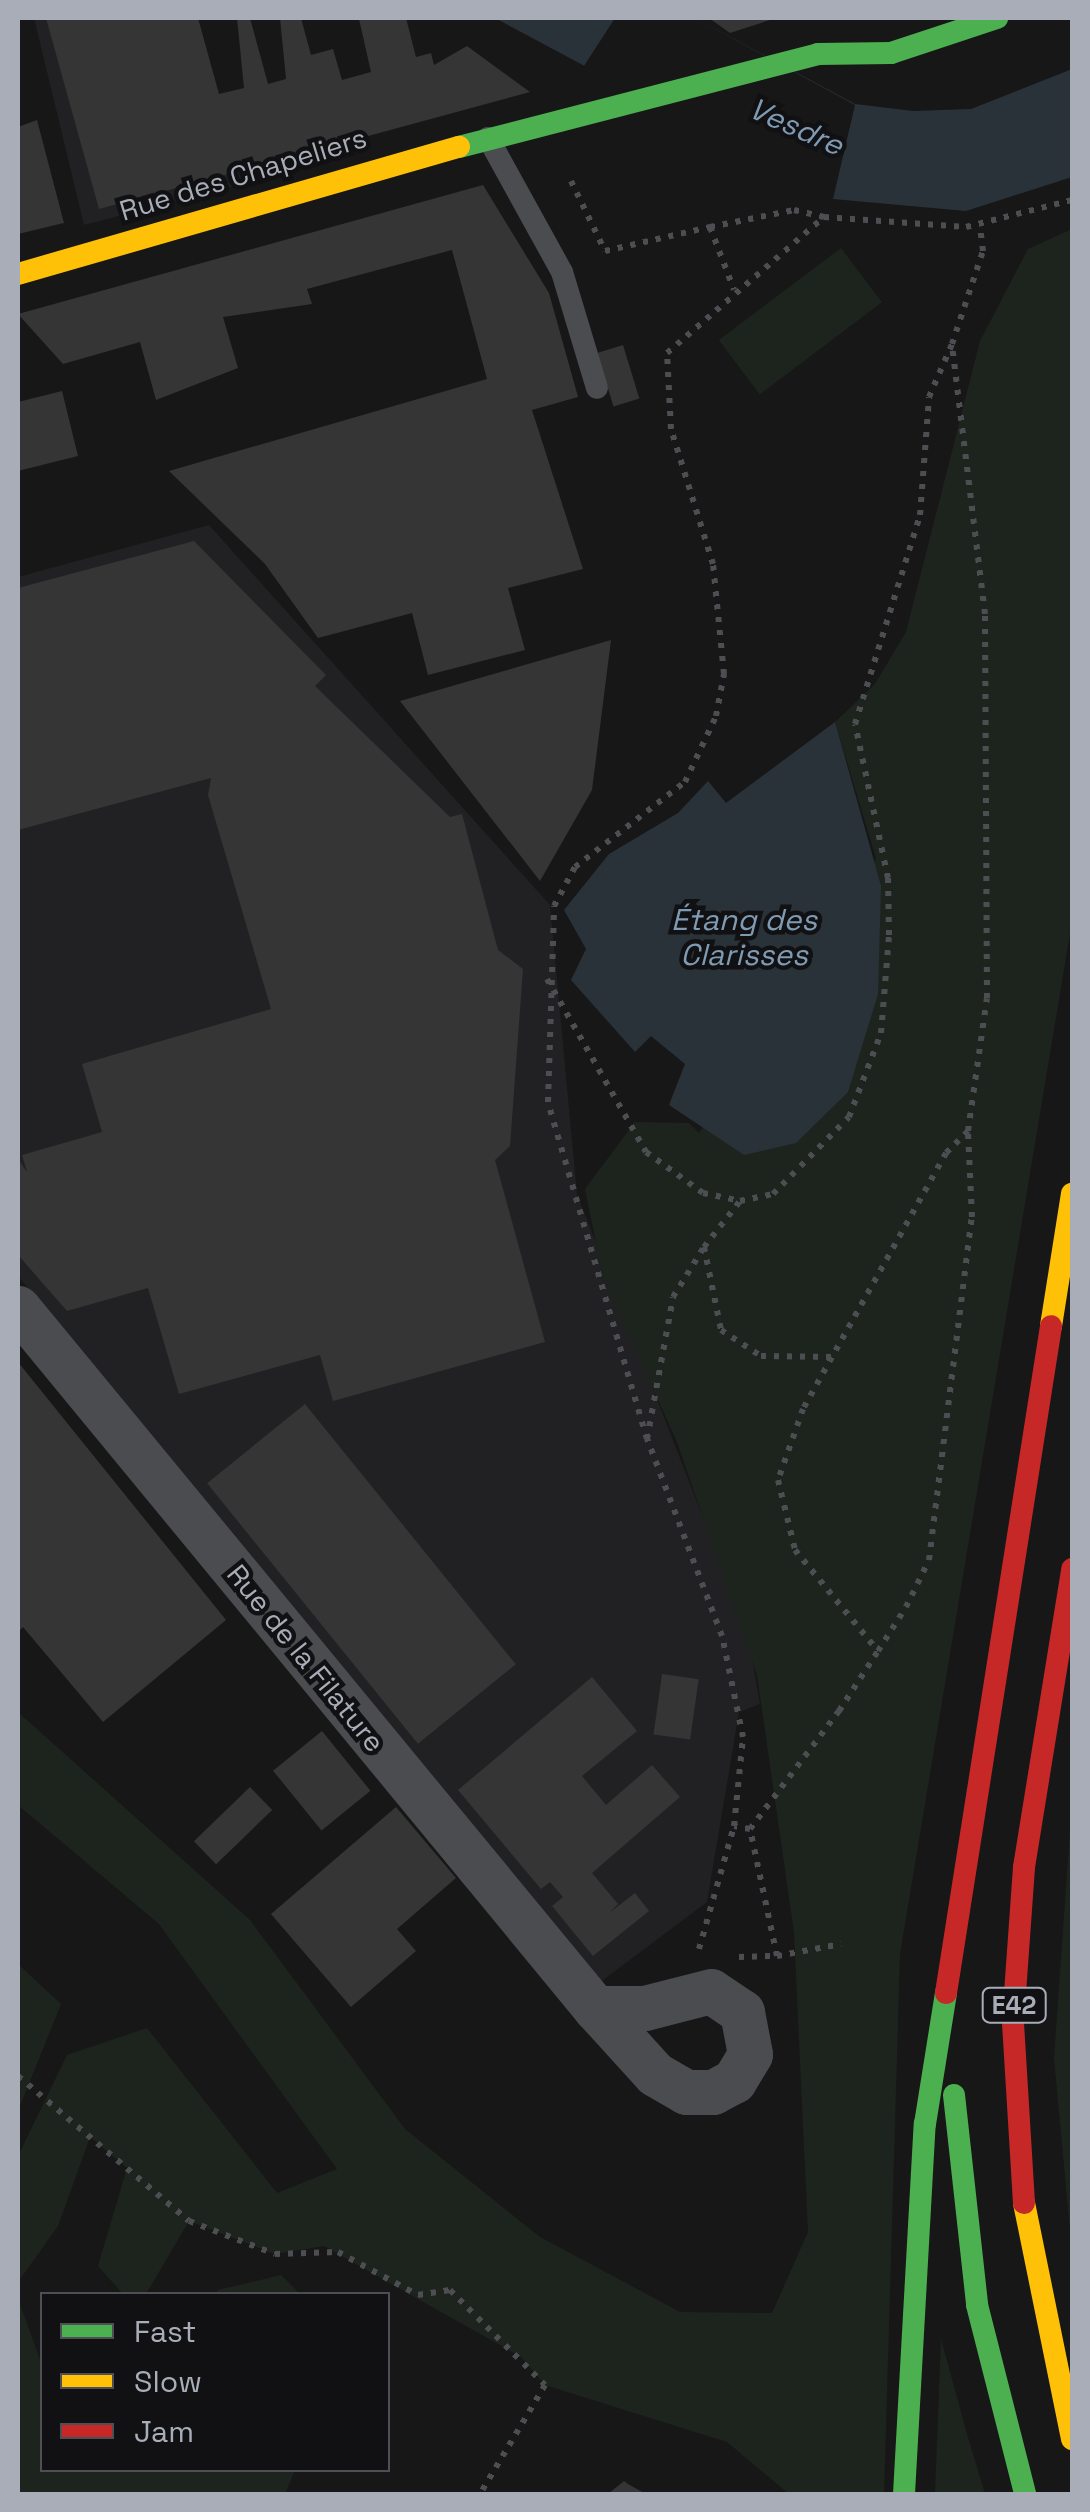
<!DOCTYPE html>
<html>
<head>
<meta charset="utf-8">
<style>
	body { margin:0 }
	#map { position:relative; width:1090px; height:2512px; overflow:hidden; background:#171717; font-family:"Space Grotesk",sans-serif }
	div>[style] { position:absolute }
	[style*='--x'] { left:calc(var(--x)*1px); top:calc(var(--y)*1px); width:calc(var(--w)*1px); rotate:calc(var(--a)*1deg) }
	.built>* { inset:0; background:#212123 }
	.green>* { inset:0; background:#1d241e; transform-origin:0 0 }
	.water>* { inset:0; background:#2a3239 }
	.pier>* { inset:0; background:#171717 }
	.building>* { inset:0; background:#353536; transform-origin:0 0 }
	.path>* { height:6px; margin-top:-3px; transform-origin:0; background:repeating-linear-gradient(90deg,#4d4e52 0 5px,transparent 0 13px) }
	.lane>* { height:22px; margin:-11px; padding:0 11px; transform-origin:11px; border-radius:11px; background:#4b4c50 }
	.street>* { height:45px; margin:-22.5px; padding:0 22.5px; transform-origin:22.5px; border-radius:22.5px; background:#4b4c50 }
	.fast>* { height:22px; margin:-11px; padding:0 11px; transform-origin:11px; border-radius:11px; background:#4caf50 }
	.slow>* { height:22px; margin:-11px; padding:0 11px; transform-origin:11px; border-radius:11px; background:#ffc107 }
	.jam>* { height:22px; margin:-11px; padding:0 11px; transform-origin:11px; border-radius:11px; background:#c62828 }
	span { translate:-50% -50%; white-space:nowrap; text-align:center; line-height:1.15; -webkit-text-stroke:9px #111113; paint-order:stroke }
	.shield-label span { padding:2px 8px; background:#111113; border:2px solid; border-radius:8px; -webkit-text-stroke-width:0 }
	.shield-label { font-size:25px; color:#a8adb8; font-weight:700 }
	.street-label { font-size:28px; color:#a8adb8 }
	.water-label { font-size:30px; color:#7f9bb3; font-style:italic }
	.frame { position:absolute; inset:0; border:20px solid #a8adb8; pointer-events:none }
	.legend { position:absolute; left:40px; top:2292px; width:350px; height:180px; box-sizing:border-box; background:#111113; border:2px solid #4d4f55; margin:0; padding:12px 18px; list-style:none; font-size:30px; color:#a8adb8 }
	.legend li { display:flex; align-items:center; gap:20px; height:50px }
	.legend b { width:50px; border:2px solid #4d4f55 }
</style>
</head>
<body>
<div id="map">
	<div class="built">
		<i style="clip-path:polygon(34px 18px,197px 18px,243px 184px,84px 225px)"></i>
		<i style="clip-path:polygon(209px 525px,550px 905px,577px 1194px,747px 1630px,760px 1704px,739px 1712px,707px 1902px,599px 1983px,18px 1276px,18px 577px)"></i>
	</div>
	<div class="green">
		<i style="clip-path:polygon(1072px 229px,1072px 921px,900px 1954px,884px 2494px,789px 2494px,727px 2442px,545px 2385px,521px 2357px,324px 2246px,275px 2254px,189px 2221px,146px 2294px,123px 2294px,98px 2266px,127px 2168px,90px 2137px,58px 2226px,18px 2282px,18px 2156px,67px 2055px,147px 2028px,277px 2193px,337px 2169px,159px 1924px,18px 1805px,18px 1712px,250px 1920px,405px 2129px,540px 2237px,680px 2312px,772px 2313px,808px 2232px,794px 1932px,757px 1675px,677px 1442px,603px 1277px,585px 1189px,635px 1122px,689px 1123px,699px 1133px,876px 858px,835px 722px,875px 684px,906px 632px,980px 341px,1028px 249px)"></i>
		<i style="left:841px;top:248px;width:68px;height:153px;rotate:53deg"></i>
		<i style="clip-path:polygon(1072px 1802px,1072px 2252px,1054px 2058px)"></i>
		<i style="clip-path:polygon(18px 1964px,61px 2004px,18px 2111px)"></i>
		<i style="clip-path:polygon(281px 2275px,300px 2294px,215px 2294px,218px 2290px)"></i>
		<i style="clip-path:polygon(18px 2299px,42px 2365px,42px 2470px,295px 2470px,285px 2494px,18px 2494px)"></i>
		<i style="clip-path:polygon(941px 2339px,967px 2434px,985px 2494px,935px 2494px)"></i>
	</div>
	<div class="water">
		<i style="clip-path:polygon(495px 18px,695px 18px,855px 104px,913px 111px,971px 109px,1072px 69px,1072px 177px,966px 211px,833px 199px)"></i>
		<i style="clip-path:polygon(835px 722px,881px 886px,878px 994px,848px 1092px,796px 1143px,744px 1155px,669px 1105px,685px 1064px,651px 1036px,635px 1052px,571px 980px,586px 949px,564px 910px,609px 854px,678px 813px,708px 781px,726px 803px)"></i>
	</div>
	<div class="pier">
		<i style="clip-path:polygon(615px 18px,695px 18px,855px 105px,833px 199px,582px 69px)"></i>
	</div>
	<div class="building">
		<i style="clip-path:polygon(46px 18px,198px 18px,219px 94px,244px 88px,237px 18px,250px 18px,268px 84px,286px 79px,280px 18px,301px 18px,311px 55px,333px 49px,342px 80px,371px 72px,359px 19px,406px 18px,416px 57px,431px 53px,434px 65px,467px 46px,530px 92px,99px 209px)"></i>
		<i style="clip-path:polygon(709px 18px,776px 18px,730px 33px)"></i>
		<i style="clip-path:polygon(37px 120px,64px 223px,18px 234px,18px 127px)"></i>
		<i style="clip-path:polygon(483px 185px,549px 293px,578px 397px,532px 410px,583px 569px,508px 588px,525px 650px,428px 675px,412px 613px,318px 638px,265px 564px,169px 471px,487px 379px,452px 250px,307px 289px,312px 304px,223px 317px,238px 368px,156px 400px,140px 342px,63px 364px,18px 314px)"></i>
		<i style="left:623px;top:345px;width:56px;height:27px;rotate:73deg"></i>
		<i style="clip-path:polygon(62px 391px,78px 456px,18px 471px,18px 402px)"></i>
		<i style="clip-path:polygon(194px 541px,326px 675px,315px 686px,450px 817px,462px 814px,498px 950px,523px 969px,510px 1146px,495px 1160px,545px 1342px,333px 1401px,320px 1355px,179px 1394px,148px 1288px,67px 1311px,18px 1255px,18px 1159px,27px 1172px,22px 1155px,102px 1132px,82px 1064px,271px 1009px,208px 795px,211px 778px,18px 830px,18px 588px)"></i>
		<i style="clip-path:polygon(611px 640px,592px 790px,540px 881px,400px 701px)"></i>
		<i style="clip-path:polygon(18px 1362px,226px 1620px,103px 1722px,23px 1627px,18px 1632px)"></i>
		<i style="left:305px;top:1404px;width:335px;height:126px;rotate:51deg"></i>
		<i style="left:662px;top:1674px;width:37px;height:61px;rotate:8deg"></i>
		<i style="clip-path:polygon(592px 1677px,637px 1731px,582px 1776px,606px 1805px,652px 1765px,680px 1797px,592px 1873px,618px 1904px,609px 1913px,635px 1893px,649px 1911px,593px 1956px,552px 1906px,563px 1897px,550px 1882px,541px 1889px,458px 1790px)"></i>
		<i style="left:322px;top:1731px;width:77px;height:63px;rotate:51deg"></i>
		<i style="left:250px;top:1787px;width:32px;height:78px;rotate:46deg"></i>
		<i style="clip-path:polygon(396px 1807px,456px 1878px,397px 1929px,416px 1951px,351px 2007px,271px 1914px)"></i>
		<i style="clip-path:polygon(624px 2481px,628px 2484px,646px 2494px,608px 2494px)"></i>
	</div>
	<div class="path">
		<i style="--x:571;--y:181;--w:78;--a:64.1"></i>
		<i style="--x:605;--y:251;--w:108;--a:-12.9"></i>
		<i style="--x:710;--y:227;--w:67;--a:69.1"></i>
		<i style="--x:710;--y:227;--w:86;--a:-11.4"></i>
		<i style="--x:794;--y:210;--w:31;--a:13"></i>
		<i style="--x:547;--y:979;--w:199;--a:60.2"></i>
		<i style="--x:646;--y:1152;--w:70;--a:35.7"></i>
		<i style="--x:703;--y:1193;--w:38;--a:12"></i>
		<i style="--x:740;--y:1201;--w:34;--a:-12"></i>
		<i style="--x:773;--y:1194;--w:108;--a:-45.4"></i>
		<i style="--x:849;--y:1117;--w:90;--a:-69.1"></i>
		<i style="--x:881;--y:1033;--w:98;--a:-85.3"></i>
		<i style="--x:889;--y:935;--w:57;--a:-91"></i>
		<i style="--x:888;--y:878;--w:157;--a:-102.1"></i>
		<i style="--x:855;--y:724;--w:219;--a:-72.7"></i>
		<i style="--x:920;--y:515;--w:118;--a:-85.6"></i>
		<i style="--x:929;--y:397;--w:58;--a:-66.5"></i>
		<i style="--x:968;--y:1131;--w:134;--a:-81.9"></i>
		<i style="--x:987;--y:998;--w:384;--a:-90.3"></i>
		<i style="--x:985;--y:614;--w:272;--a:-97"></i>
		<i style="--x:952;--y:344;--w:98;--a:-71.6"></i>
		<i style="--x:983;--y:251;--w:26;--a:-97"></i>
		<i style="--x:704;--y:1247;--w:58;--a:-52"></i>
		<i style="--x:647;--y:1439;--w:144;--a:-79.6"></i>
		<i style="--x:673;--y:1297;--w:59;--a:-58.2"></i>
		<i style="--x:704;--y:1247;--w:85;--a:78.4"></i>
		<i style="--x:721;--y:1330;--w:48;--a:33"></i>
		<i style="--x:761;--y:1356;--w:73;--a:0.8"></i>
		<i style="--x:750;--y:1829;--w:148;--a:-53"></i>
		<i style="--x:839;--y:1711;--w:72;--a:-57"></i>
		<i style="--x:878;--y:1651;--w:52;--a:-57.5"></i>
		<i style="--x:906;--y:1607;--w:52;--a:-63.9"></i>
		<i style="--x:929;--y:1560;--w:346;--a:-82.9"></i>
		<i style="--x:972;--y:1217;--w:86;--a:-92.7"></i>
		<i style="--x:968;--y:1131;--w:31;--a:135"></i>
		<i style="--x:946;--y:1153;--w:293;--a:119.2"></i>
		<i style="--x:803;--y:1409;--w:75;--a:109.4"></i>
		<i style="--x:778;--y:1480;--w:72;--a:76.3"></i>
		<i style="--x:795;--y:1550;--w:131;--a:50.6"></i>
		<i style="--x:699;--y:1949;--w:128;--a:-74.1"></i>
		<i style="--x:777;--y:1956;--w:65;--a:-10.6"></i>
		<i style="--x:739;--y:1957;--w:38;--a:-2"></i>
		<i style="--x:777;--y:1956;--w:130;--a:-102"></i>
		<i style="--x:750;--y:1829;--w:16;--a:-169"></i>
		<i style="--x:734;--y:1826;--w:89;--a:-84.2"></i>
		<i style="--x:743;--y:1737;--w:103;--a:-101.7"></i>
		<i style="--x:722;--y:1636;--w:211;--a:-110.8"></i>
		<i style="--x:647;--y:1439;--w:351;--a:-106.4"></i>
		<i style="--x:548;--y:1102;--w:196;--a:-88.2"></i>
		<i style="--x:554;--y:906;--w:44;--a:-61.7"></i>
		<i style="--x:575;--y:867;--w:139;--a:-37.7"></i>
		<i style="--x:685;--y:782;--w:73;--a:-64.8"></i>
		<i style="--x:716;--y:716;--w:43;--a:-79.2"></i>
		<i style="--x:724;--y:674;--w:111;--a:-95.7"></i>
		<i style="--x:713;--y:564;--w:141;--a:-107.3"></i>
		<i style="--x:671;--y:429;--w:76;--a:-93"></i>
		<i style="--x:667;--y:353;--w:208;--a:-40.9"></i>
		<i style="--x:824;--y:217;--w:142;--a:4"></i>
		<i style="--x:966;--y:227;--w:109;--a:-14.3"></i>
		<i style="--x:18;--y:2076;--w:224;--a:40.3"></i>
		<i style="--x:189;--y:2221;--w:92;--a:21"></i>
		<i style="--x:275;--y:2254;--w:63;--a:-1.8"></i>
		<i style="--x:338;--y:2252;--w:91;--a:28.3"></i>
		<i style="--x:418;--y:2295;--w:32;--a:-9"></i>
		<i style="--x:450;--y:2290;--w:134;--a:45"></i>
		<i style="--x:545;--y:2385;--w:127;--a:120.8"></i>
	</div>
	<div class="lane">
		<i style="--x:488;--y:138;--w:153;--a:61.1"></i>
		<i style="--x:562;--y:272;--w:121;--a:73.2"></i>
	</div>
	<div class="street">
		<i style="--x:18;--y:1308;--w:907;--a:50.5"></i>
		<i style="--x:595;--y:2008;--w:89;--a:47.7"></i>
		<i style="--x:655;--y:2074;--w:36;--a:30"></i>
		<i style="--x:686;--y:2092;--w:27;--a:0"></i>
		<i style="--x:713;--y:2092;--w:24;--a:-28"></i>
		<i style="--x:734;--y:2081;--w:31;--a:-59"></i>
		<i style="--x:750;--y:2054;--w:43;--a:-100.8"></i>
		<i style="--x:742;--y:2012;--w:37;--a:-146"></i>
		<i style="--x:711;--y:1991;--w:68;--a:165.6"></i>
		<i style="--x:645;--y:2008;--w:50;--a:180"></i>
	</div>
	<div class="fast">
		<i style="--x:459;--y:147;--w:371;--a:-14.5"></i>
		<i style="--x:818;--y:54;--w:73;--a:-0.8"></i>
		<i style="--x:891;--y:53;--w:112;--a:-18.3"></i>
		<i style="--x:954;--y:2095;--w:211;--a:83.7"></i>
		<i style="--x:977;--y:2305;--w:195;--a:75.7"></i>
		<i style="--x:904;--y:2494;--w:371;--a:-86.8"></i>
		<i style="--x:925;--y:2124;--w:133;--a:-80.9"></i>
	</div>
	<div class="slow">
		<i style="--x:18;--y:274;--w:459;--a:-16.1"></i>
		<i style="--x:1051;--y:1326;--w:134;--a:-81"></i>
		<i style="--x:1024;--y:2203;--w:241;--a:78.5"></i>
	</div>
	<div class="jam">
		<i style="--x:946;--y:1993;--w:675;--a:-81.05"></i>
		<i style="--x:1024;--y:2203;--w:182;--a:-93.5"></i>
		<i style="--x:1013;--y:2021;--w:154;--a:-85.9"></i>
		<i style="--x:1024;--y:1867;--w:302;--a:-80.8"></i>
	</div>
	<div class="shield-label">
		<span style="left:1014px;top:2005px">E42</span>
	</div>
	<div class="street-label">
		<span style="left:243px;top:174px;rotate:-17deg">Rue des Chapeliers</span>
		<span style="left:306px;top:1658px;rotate:51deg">Rue de la Filature</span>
	</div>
	<div class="water-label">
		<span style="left:796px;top:127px;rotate:24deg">Vesdre</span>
		<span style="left:744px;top:937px">Étang des<br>Clarisses</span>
	</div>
	<div class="frame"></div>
	<ul class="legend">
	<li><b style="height:12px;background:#4caf50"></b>Fast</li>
	<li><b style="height:12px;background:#ffc107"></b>Slow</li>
	<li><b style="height:12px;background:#c62828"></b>Jam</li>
	</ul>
</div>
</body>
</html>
